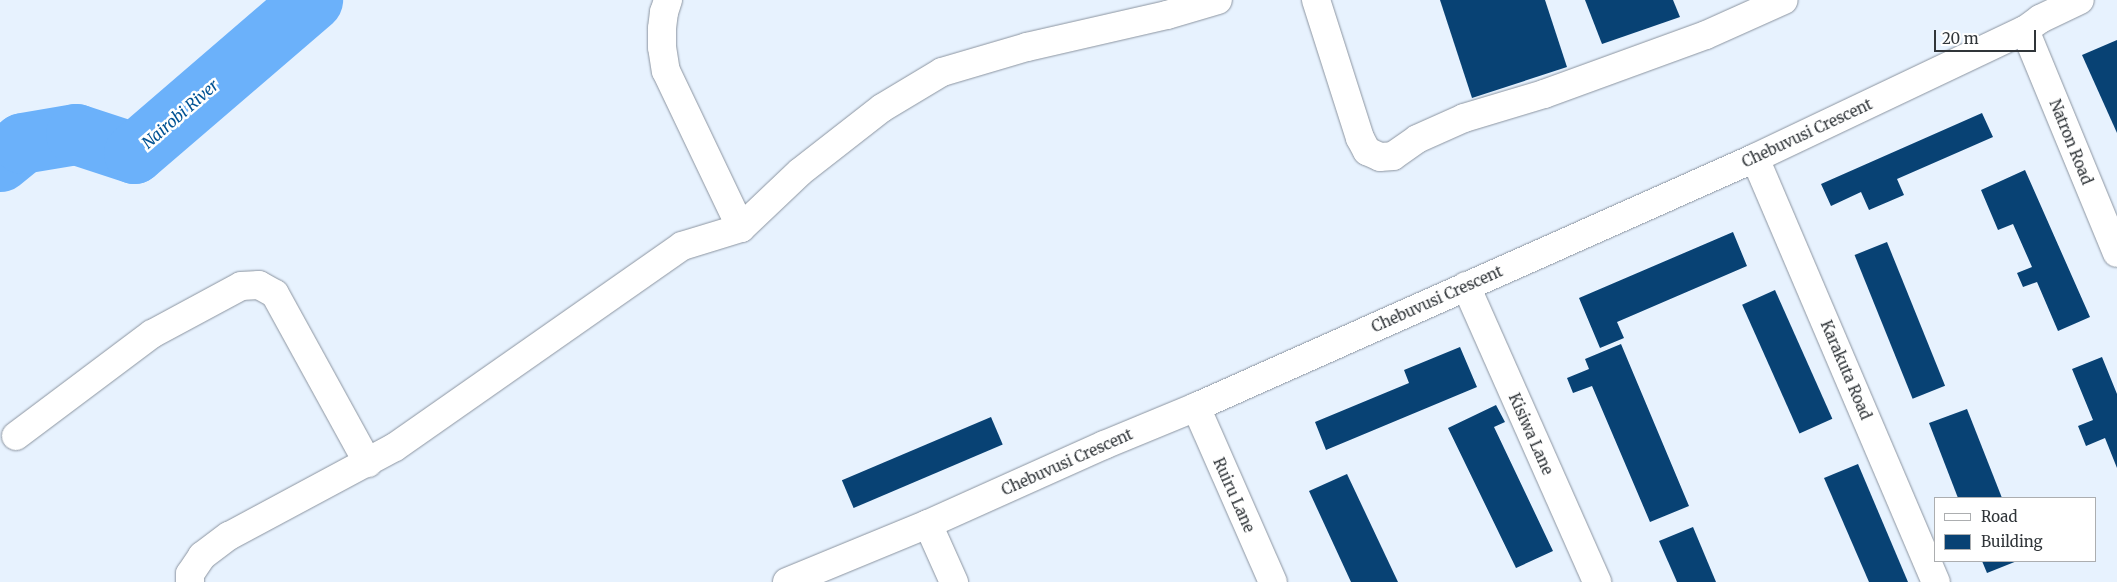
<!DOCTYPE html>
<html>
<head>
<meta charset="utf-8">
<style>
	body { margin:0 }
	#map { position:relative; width:2117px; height:582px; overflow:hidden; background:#e7f2fe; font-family:Merriweather,serif }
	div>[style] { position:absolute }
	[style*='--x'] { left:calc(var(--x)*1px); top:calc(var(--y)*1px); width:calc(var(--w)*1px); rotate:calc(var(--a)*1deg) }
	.river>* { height:61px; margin:-30.5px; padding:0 30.5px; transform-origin:30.5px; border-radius:30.5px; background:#6bb1fa }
	.building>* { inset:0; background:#084274; transform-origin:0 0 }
	.roads { filter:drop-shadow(0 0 1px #8b94a0) drop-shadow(0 0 1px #8b94a0) }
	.minor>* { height:28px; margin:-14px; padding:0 14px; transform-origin:14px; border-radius:14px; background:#fff }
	span { translate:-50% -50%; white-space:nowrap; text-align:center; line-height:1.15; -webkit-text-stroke:5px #fff; paint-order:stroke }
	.street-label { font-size:15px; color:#303539 }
	.water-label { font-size:16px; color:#005293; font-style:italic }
	.legend { position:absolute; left:1934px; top:497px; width:162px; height:65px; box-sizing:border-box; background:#fff; border:1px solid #acaeb0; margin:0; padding:6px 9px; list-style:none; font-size:15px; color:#303539 }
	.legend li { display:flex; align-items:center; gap:10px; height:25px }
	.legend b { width:25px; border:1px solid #acaeb0 }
	.scale { position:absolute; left:1934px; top:30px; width:102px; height:22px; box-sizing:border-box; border:2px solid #303539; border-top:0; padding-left:6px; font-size:15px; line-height:18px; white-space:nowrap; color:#303539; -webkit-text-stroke:4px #fff; paint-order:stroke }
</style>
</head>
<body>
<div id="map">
	<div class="river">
		<i style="--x:0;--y:161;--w:28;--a:-39"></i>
		<i style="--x:22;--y:143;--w:55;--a:-9.5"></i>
		<i style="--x:76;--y:134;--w:61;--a:18.1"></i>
		<i style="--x:134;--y:153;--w:235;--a:-40.7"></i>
	</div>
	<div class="building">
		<i style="clip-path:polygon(1440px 0,1545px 0,1567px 67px,1472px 98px)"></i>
		<i style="clip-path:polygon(1585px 0,1673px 0,1680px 17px,1602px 44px)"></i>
		<i style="clip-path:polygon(2117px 40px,2117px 133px,2082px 55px)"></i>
		<i style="clip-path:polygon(1982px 113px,1993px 137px,1897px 179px,1904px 195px,1869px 210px,1861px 192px,1831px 206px,1821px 184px)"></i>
		<i style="clip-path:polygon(2025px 170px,2090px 317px,2058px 331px,2037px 282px,2023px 287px,2017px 273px,2032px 267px,2013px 224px,1998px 230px,1981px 190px)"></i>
		<i style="clip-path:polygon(1733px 232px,1747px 266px,1617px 322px,1624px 338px,1600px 348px,1579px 298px)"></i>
		<i style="left:1887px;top:242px;width:155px;height:35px;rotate:68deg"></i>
		<i style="left:1775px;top:290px;width:141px;height:36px;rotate:66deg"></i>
		<i style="clip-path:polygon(1621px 344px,1689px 506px,1650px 522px,1592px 386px,1573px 393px,1567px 378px,1589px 369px,1585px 359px)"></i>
		<i style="clip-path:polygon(1460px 347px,1477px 387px,1326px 450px,1315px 422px,1409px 383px,1404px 370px)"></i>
		<i style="clip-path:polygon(2102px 357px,2117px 394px,2117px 468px,2105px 438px,2086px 446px,2078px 426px,2093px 420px,2072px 369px)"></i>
		<i style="clip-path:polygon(1496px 405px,1505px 422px,1494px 427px,1553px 551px,1516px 568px,1448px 428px)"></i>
		<i style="clip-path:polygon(1967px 409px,2002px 498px,1958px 498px,1929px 423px)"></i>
		<i style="left:991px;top:417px;width:30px;height:162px;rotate:67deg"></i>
		<i style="clip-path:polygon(1858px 464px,1908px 582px,1869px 582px,1824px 478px)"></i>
		<i style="clip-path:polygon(1347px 474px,1398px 582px,1351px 582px,1309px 491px)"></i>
		<i style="clip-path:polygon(1693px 527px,1716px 582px,1677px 582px,1659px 541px)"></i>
		<i style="clip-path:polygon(1982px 561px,2017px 561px,1987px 573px)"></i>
	</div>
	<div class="roads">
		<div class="minor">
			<i style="--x:668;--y:0;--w:13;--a:108"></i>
			<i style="--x:664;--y:12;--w:17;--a:97"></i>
			<i style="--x:662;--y:29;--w:18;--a:90"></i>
			<i style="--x:662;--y:47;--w:24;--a:81"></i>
			<i style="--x:666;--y:71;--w:174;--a:64.5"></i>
			<i style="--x:1316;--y:0;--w:145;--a:72.3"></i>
			<i style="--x:1360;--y:138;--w:15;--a:62"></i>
			<i style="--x:1367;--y:151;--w:14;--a:25"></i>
			<i style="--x:1380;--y:157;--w:13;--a:-4"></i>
			<i style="--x:1393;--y:156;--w:29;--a:-35"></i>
			<i style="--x:1417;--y:139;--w:51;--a:-24.1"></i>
			<i style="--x:1464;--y:118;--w:84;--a:-16.7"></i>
			<i style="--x:1544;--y:94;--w:172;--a:-20"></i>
			<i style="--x:1706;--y:35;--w:85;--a:-24.2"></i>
			<i style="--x:2025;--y:30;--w:241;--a:67.6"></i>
			<i style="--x:1755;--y:158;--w:461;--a:66.9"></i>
			<i style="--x:1466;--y:286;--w:324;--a:66.1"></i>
			<i style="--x:1196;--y:407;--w:191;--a:66.3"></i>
			<i style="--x:16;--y:436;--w:170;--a:-36.9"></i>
			<i style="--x:152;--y:334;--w:101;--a:-28.3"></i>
			<i style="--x:241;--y:286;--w:18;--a:-3"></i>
			<i style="--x:259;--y:285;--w:18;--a:29"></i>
			<i style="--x:275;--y:294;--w:193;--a:61.2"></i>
			<i style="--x:928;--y:524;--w:64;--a:65.9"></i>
			<i style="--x:190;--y:582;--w:8;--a:-90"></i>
			<i style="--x:190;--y:574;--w:22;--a:-56"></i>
			<i style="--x:202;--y:556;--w:34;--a:-37"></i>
			<i style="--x:229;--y:536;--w:188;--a:-28.2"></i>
			<i style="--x:395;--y:447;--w:350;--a:-35"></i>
			<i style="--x:682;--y:246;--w:62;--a:-17"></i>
			<i style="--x:741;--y:228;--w:81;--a:-43.5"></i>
			<i style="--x:800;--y:172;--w:104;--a:-38"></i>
			<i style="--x:882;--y:108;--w:70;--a:-31"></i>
			<i style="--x:942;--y:72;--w:89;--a:-16.4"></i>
			<i style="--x:1027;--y:47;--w:144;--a:-12.9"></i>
			<i style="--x:1167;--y:15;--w:53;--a:-16.4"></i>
			<i style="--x:787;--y:582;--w:152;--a:-22.4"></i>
			<i style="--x:928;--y:524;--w:193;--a:-24.2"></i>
			<i style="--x:1104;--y:445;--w:100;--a:-22.4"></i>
			<i style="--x:1196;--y:407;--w:612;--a:-24.01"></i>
			<i style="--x:1755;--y:158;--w:299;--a:-25.4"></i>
			<i style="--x:2025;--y:30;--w:19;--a:-36"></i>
			<i style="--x:2040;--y:19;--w:44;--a:-25.4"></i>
		</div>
	</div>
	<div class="street-label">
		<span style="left:1807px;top:133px;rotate:-25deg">Chebuvusi Crescent</span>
		<span style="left:2071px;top:142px;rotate:68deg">Natron Road</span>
		<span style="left:1437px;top:299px;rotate:-24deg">Chebuvusi Crescent</span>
		<span style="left:1846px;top:370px;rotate:67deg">Karakuta Road</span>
		<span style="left:1531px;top:434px;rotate:66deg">Kisiwa Lane</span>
		<span style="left:1067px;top:462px;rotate:-24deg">Chebuvusi Crescent</span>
		<span style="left:1234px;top:495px;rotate:66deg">Ruiru Lane</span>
	</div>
	<div class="water-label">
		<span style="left:180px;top:114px;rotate:-41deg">Nairobi River</span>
	</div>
	<ul class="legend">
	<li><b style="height:6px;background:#fff"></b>Road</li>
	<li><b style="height:14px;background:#084274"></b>Building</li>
	</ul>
	<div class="scale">20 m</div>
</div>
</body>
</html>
